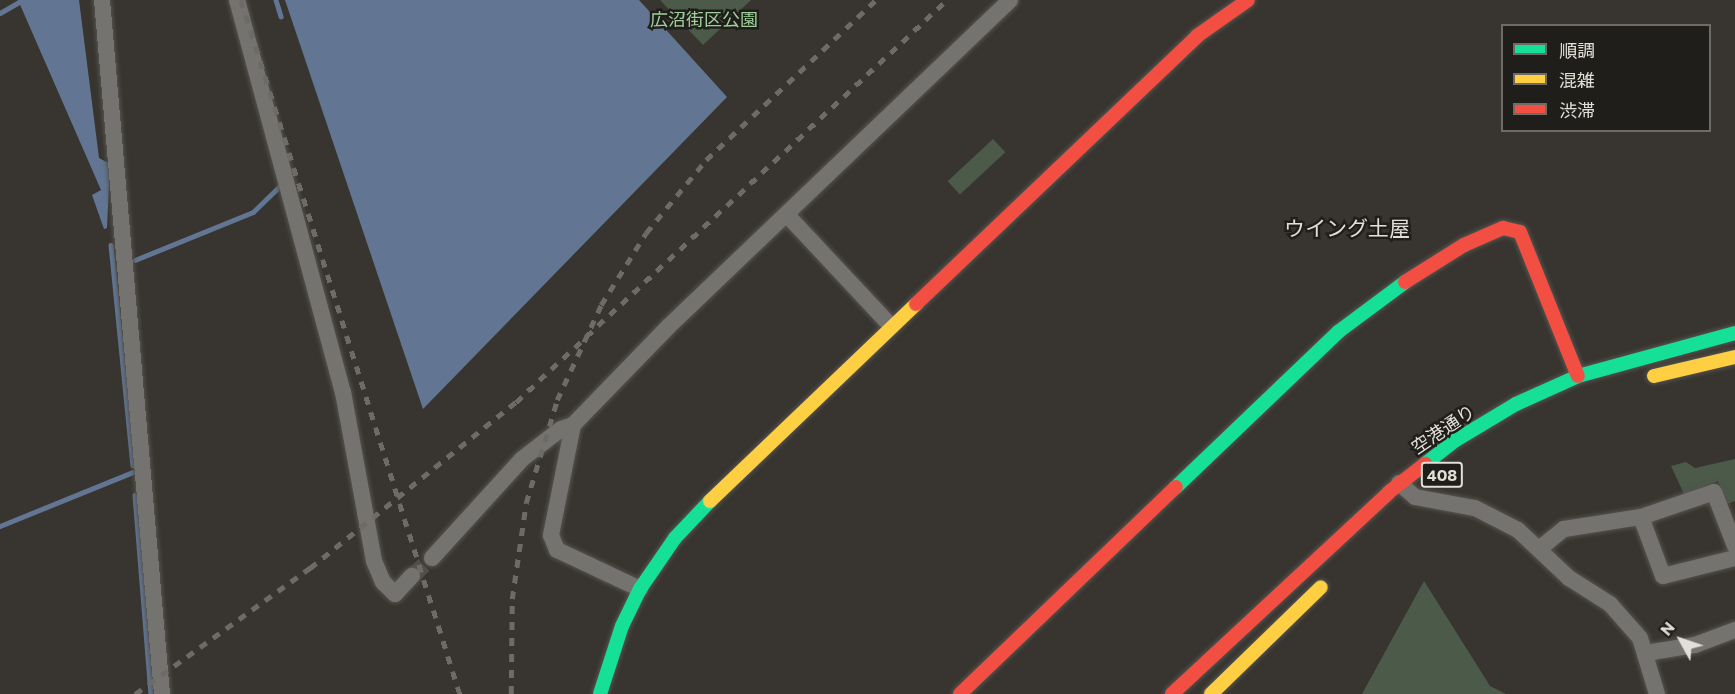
<!DOCTYPE html>
<html>
<head>
<meta charset="utf-8">
<style>
	body { margin:0 }
	#map { position:relative; width:1735px; height:694px; overflow:hidden; background:#383530; font-family:Commissioner,"Noto Sans JP",sans-serif }
	div>[style] { position:absolute }
	[style*='--x'] { left:calc(var(--x)*1px); top:calc(var(--y)*1px); width:calc(var(--w)*1px); rotate:calc(var(--a)*1deg) }
	.green>* { inset:0; background:#4c5a49; transform-origin:0 0 }
	.water>* { inset:0; background:#627694 }
	.stream>* { height:4.5px; margin:-2.25px; padding:0 2.25px; transform-origin:2.25px; border-radius:2.25px; background:#627694 }
	.street-tunnel>* { height:16px; margin-top:-8px; transform-origin:0; background:repeating-linear-gradient(90deg,#524e49 0 16px,transparent 0 24px) }
	.roads { filter:drop-shadow(0 0 2px #56534f) drop-shadow(0 0 2px #56534f) }
	.street>* { height:16px; margin:-8px; padding:0 8px; transform-origin:8px; border-radius:8px; background:#75736f }
	.fast>* { height:14px; margin:-7px; padding:0 7px; transform-origin:7px; border-radius:7px; background:#16e098 }
	.slow>* { height:14px; margin:-7px; padding:0 7px; transform-origin:7px; border-radius:7px; background:#ffcf43 }
	.jam>* { height:14px; margin:-7px; padding:0 7px; transform-origin:7px; border-radius:7px; background:#f24e42 }
	.rail>* { height:4.5px; margin-top:-2.25px; transform-origin:0; background:repeating-linear-gradient(90deg,#6c6b67 0 8px,transparent 0 16px) }
	span { translate:-50% -50%; white-space:nowrap; text-align:center; line-height:1.15; -webkit-text-stroke:5px #201e1a; paint-order:stroke }
	.shield-label span { padding:2px 4px; background:#201e1a; border:2px solid; border-radius:4px; -webkit-text-stroke-width:0 }
	.shield-label { font-size:16px; color:#e2dfd9; font-weight:700 }
	.park-label { font-size:18px; color:#9fcf9b }
	.street-label { font-size:18px; color:#e2dfd9 }
	.quarter-label { font-size:21px; color:#e2dfd9 }
	.legend { position:absolute; left:1501px; top:24px; width:210px; height:108px; box-sizing:border-box; background:#201e1a; border:2px solid #6e6b66; margin:0; padding:8px 10px; list-style:none; font-size:18px; color:#e2dfd9 }
	.legend li { display:flex; align-items:center; gap:12px; height:30px }
	.legend b { width:30px; border:2px solid #6e6b66 }
	.north { position:absolute; left:1651px; top:610px; width:60px; height:60px; -webkit-text-stroke:4px #201e1a; paint-order:stroke; rotate:310deg; font-size:16px; font-weight:700; line-height:24px; text-align:center; color:#e2dfd9 }
	.north::after { content:''; display:block; margin:auto; width:21px; height:27px; background:#e2dfd9; clip-path:polygon(50% 0,100% 100%,50% 72%,0 100%) }
</style>
</head>
<body>
<div id="map">
	<div class="green">
		<i style="clip-path:polygon(660px 0,751px 0,703px 45px)"></i>
		<i style="left:993px;top:139px;width:18px;height:62px;rotate:47deg"></i>
		<i style="clip-path:polygon(1735px 459px,1735px 501px,1727px 504px,1718px 481px,1684px 494px,1671px 466px,1686px 462px,1695px 468px)"></i>
		<i style="clip-path:polygon(1424px 581px,1490px 686px,1506px 694px,1362px 694px)"></i>
	</div>
	<div class="water">
		<i style="clip-path:polygon(18px 0,79px 0,99px 158px,110px 164px,107px 228px,104px 229px,92px 195px,101px 190px)"></i>
		<i style="clip-path:polygon(285px 0,639px 0,727px 97px,423px 409px)"></i>
	</div>
	<div class="stream">
		<i style="--x:276;--y:0;--w:17;--a:73"></i>
		<i style="--x:0;--y:13;--w:22;--a:-30"></i>
		<i style="--x:111;--y:245;--w:221;--a:84.3"></i>
		<i style="--x:135;--y:260;--w:127;--a:-22.1"></i>
		<i style="--x:253;--y:212;--w:36;--a:-44"></i>
		<i style="--x:135;--y:495;--w:200;--a:85.4"></i>
		<i style="--x:0;--y:526;--w:144;--a:-22.1"></i>
	</div>
	<div class="street-tunnel">
		<i style="--x:412;--y:576;--w:27;--a:-42"></i>
	</div>
	<div class="roads">
		<div class="street">
			<i style="--x:102;--y:0;--w:697;--a:85.06"></i>
			<i style="--x:237;--y:0;--w:406;--a:74.9"></i>
			<i style="--x:343;--y:392;--w:172;--a:79.6"></i>
			<i style="--x:374;--y:561;--w:23;--a:67"></i>
			<i style="--x:383;--y:582;--w:17;--a:45"></i>
			<i style="--x:395;--y:594;--w:25;--a:-47"></i>
			<i style="--x:788;--y:216;--w:151;--a:46.9"></i>
			<i style="--x:1399;--y:483;--w:21;--a:41"></i>
			<i style="--x:1415;--y:497;--w:61;--a:10.4"></i>
			<i style="--x:1475;--y:508;--w:48;--a:27.1"></i>
			<i style="--x:1518;--y:530;--w:70;--a:43.3"></i>
			<i style="--x:1569;--y:578;--w:49;--a:32.4"></i>
			<i style="--x:1610;--y:604;--w:45;--a:48.6"></i>
			<i style="--x:1640;--y:638;--w:59;--a:73.1"></i>
			<i style="--x:1641;--y:517;--w:63;--a:69.6"></i>
			<i style="--x:1663;--y:576;--w:74;--a:-14"></i>
			<i style="--x:1539;--y:549;--w:32;--a:-39"></i>
			<i style="--x:1564;--y:529;--w:78;--a:-8.9"></i>
			<i style="--x:1641;--y:517;--w:77;--a:-18.9"></i>
			<i style="--x:1714;--y:492;--w:58;--a:68.7"></i>
			<i style="--x:432;--y:558;--w:134;--a:-47.7"></i>
			<i style="--x:522;--y:459;--w:49;--a:-37.6"></i>
			<i style="--x:561;--y:429;--w:13;--a:-18"></i>
			<i style="--x:640;--y:589;--w:92;--a:-154.8"></i>
			<i style="--x:557;--y:550;--w:16;--a:-112"></i>
			<i style="--x:551;--y:535;--w:112;--a:-78.7"></i>
			<i style="--x:573;--y:425;--w:136;--a:-45.9"></i>
			<i style="--x:668;--y:327;--w:473;--a:-43.7"></i>
			<i style="--x:1646;--y:653;--w:50;--a:-9.3"></i>
			<i style="--x:1695;--y:645;--w:43;--a:-20.6"></i>
		</div>
		<div class="fast">
			<i style="--x:1425;--y:464;--w:39;--a:-38"></i>
			<i style="--x:1456;--y:440;--w:70;--a:-31"></i>
			<i style="--x:1516;--y:404;--w:68;--a:-24.3"></i>
			<i style="--x:1578;--y:376;--w:163;--a:-15.3"></i>
			<i style="--x:1176;--y:487;--w:224;--a:-43.7"></i>
			<i style="--x:1338;--y:332;--w:84;--a:-36.7"></i>
			<i style="--x:600;--y:694;--w:71;--a:-72.1"></i>
			<i style="--x:622;--y:626;--w:41;--a:-64.1"></i>
			<i style="--x:640;--y:589;--w:62;--a:-55.5"></i>
			<i style="--x:675;--y:538;--w:51;--a:-46.6"></i>
		</div>
		<div class="slow">
			<i style="--x:1654;--y:376;--w:83;--a:-13.2"></i>
			<i style="--x:710;--y:501;--w:285;--a:-43.7"></i>
			<i style="--x:1211;--y:694;--w:153;--a:-44.2"></i>
		</div>
		<div class="jam">
			<i style="--x:1405;--y:282;--w:70;--a:-32.1"></i>
			<i style="--x:1464;--y:245;--w:43;--a:-23.6"></i>
			<i style="--x:1503;--y:228;--w:17;--a:13"></i>
			<i style="--x:1520;--y:232;--w:155;--a:68.1"></i>
			<i style="--x:916;--y:304;--w:388;--a:-43.6"></i>
			<i style="--x:1197;--y:36;--w:62;--a:-35.2"></i>
			<i style="--x:960;--y:694;--w:299;--a:-43.8"></i>
			<i style="--x:1172;--y:694;--w:296;--a:-42.9"></i>
			<i style="--x:1389;--y:492;--w:46;--a:-37.9"></i>
		</div>
	</div>
	<div class="rail">
		<i style="--x:241;--y:0;--w:728;--a:72.49"></i>
		<i style="--x:135;--y:694;--w:216;--a:-35.8"></i>
		<i style="--x:310;--y:568;--w:265;--a:-38.9"></i>
		<i style="--x:516;--y:402;--w:589;--a:-43.01"></i>
		<i style="--x:511;--y:694;--w:95;--a:-89.4"></i>
		<i style="--x:512;--y:599;--w:97;--a:-81.7"></i>
		<i style="--x:526;--y:503;--w:108;--a:-73.2"></i>
		<i style="--x:557;--y:400;--w:105;--a:-65.1"></i>
		<i style="--x:601;--y:305;--w:85;--a:-58"></i>
		<i style="--x:646;--y:233;--w:94;--a:-50.6"></i>
		<i style="--x:706;--y:160;--w:233;--a:-43.3"></i>
	</div>
	<div class="shield-label">
		<span style="left:1442px;top:475px">408</span>
	</div>
	<div class="park-label">
		<span style="left:704px;top:19px">広沼街区公園</span>
	</div>
	<div class="street-label">
		<span style="left:1443px;top:429px;rotate:-34deg">空港通り</span>
	</div>
	<div class="quarter-label">
		<span style="left:1347px;top:228px">ウイング土屋</span>
	</div>
	<ul class="legend">
	<li><b style="height:8px;background:#16e098"></b>順調</li>
	<li><b style="height:8px;background:#ffcf43"></b>混雑</li>
	<li><b style="height:8px;background:#f24e42"></b>渋滞</li>
	</ul>
	<div class="north">N</div>
</div>
</body>
</html>
